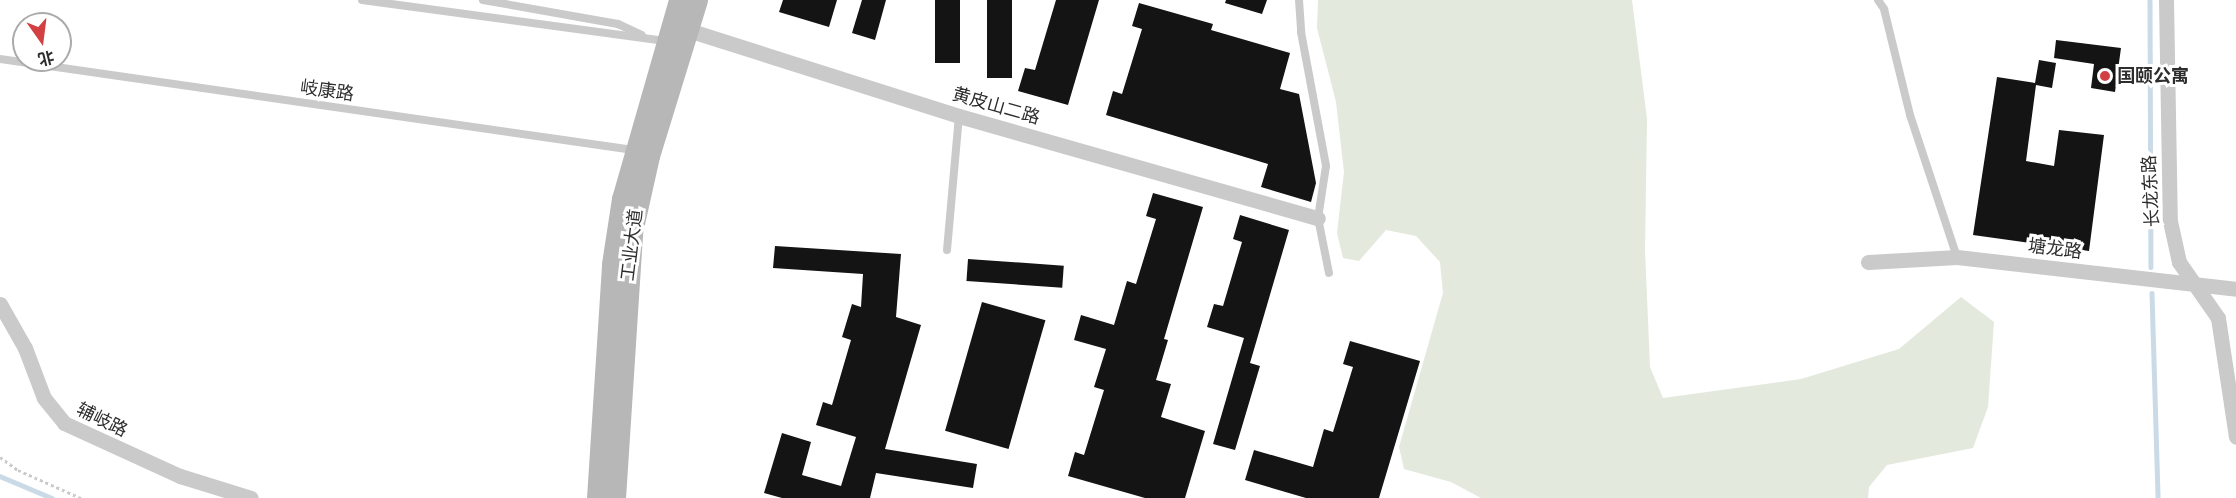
<!DOCTYPE html>
<html>
<head>
<meta charset="utf-8">
<style>
	body { margin:0 }
	#map { position:relative; width:2236px; height:498px; overflow:hidden; background:#fff; font-family:Rubik,"Noto Sans SC",sans-serif }
	div>[style] { position:absolute }
	[style*='--x'] { left:calc(var(--x)*1px); top:calc(var(--y)*1px); width:calc(var(--w)*1px); rotate:calc(var(--a)*1deg) }
	.green>* { inset:0; background:#e3e9dc }
	.stream>* { height:4.5px; margin:-2.25px; padding:0 2.25px; transform-origin:2.25px; border-radius:2.25px; background:#cadbe7 }
	.building>* { inset:0; background:#141414; transform-origin:0 0 }
	.path>* { height:3px; margin-top:-1.5px; transform-origin:0; background:repeating-linear-gradient(90deg,#cacaca 0 3px,transparent 0 6px) }
	.lane>* { height:8px; margin:-4px; padding:0 4px; transform-origin:4px; border-radius:4px; background:#cacaca }
	.street>* { height:15px; margin:-7.5px; padding:0 7.5px; transform-origin:7.5px; border-radius:7.5px; background:#cacaca }
	.secondary>* { height:21px; margin:-10.5px; padding:0 10.5px; transform-origin:10.5px; border-radius:10.5px; background:#b7b7b7 }
	.dots>* { width:16px; height:16px; translate:-50% -50%; box-sizing:border-box; border:3px solid #fff; border-radius:50% }
	span { translate:-50% -50%; white-space:nowrap; text-align:center; line-height:1.15; -webkit-text-stroke:6px #fff; paint-order:stroke }
	.poi-label { font-size:18px; color:#2d2d2d; font-weight:700 }
	.left { translate:0 -50%; text-align:left }
	.street-label { font-size:18px; color:#2d2d2d }
	.north { position:absolute; left:12px; top:12px; width:60px; height:60px; box-sizing:border-box; background:#fff; border:2px solid #ababab; border-radius:50%; rotate:166deg; font-size:16px; font-weight:700; line-height:24px; text-align:center; color:#2d2d2d }
	.north::after { content:''; display:block; margin:auto; width:21px; height:27px; background:#d34044; clip-path:polygon(50% 0,100% 100%,50% 72%,0 100%) }
</style>
</head>
<body>
<div id="map">
	<div class="green">
		<i style="clip-path:polygon(1318px 0,1632px 0,1647px 119px,1645px 250px,1650px 367px,1663px 398px,1801px 379px,1899px 349px,1961px 297px,1994px 322px,1988px 407px,1973px 448px,1887px 465px,1869px 487px,1868px 498px,1481px 498px,1451px 482px,1404px 469px,1399px 447px,1443px 293px,1440px 262px,1416px 236px,1386px 230px,1359px 261px,1343px 258px,1337px 233px,1344px 172px,1336px 102px,1317px 28px)"></i>
	</div>
	<div class="stream">
		<i style="--x:2150;--y:0;--w:267;--a:89.8"></i>
		<i style="--x:2152;--y:293;--w:205;--a:88.3"></i>
		<i style="--x:0;--y:476;--w:56;--a:22.9"></i>
	</div>
	<div class="building">
		<i style="clip-path:polygon(783px 0,837px 0,829px 27px,779px 12px)"></i>
		<i style="clip-path:polygon(862px 0,886px 0,875px 40px,852px 33px)"></i>
		<i style="left:935px;top:0;width:25px;height:63px"></i>
		<i style="left:987px;top:0;width:25px;height:78px"></i>
		<i style="clip-path:polygon(1056px 0,1099px 0,1068px 105px,1018px 91px,1025px 68px,1035px 70px)"></i>
		<i style="clip-path:polygon(1226px 0,1267px 0,1262px 14px,1225px 3px)"></i>
		<i style="clip-path:polygon(1139px 3px,1213px 24px,1211px 30px,1290px 53px,1280px 89px,1299px 94px,1316px 183px,1311px 202px,1261px 187px,1268px 164px,1106px 115px,1113px 91px,1122px 94px,1142px 29px,1132px 26px)"></i>
		<i style="clip-path:polygon(2056px 40px,2121px 48px,2115px 92px,2091px 88px,2094px 64px,2054px 58px)"></i>
		<i style="clip-path:polygon(2039px 60px,2056px 63px,2052px 88px,2036px 85px,2026px 161px,2054px 166px,2059px 130px,2104px 135px,2089px 251px,1973px 235px,1997px 77px,2035px 83px)"></i>
		<i style="clip-path:polygon(1153px 193px,1203px 207px,1164px 339px,1168px 340px,1156px 380px,1171px 384px,1161px 417px,1205px 431px,1185px 498px,1145px 498px,1068px 476px,1075px 452px,1084px 455px,1104px 390px,1094px 387px,1106px 349px,1074px 340px,1081px 315px,1114px 325px,1127px 281px,1136px 284px,1156px 219px,1146px 216px)"></i>
		<i style="clip-path:polygon(1240px 215px,1289px 230px,1250px 363px,1260px 366px,1235px 450px,1213px 444px,1244px 338px,1207px 327px,1214px 304px,1223px 306px,1242px 242px,1233px 239px)"></i>
		<i style="clip-path:polygon(775px 246px,901px 254px,896px 317px,921px 325px,885px 449px,977px 464px,973px 488px,876px 473px,870px 498px,782px 498px,764px 493px,782px 433px,811px 442px,802px 475px,841px 486px,856px 437px,816px 425px,823px 402px,832px 405px,851px 340px,842px 337px,852px 304px,861px 307px,863px 274px,773px 268px)"></i>
		<i style="left:968px;top:259px;width:96px;height:22px;rotate:4deg"></i>
		<i style="left:982px;top:302px;width:66px;height:134px;rotate:16deg"></i>
		<i style="clip-path:polygon(1350px 341px,1420px 361px,1379px 498px,1306px 498px,1245px 480px,1254px 450px,1313px 467px,1324px 429px,1333px 432px,1353px 367px,1343px 364px)"></i>
	</div>
	<div class="path">
		<i style="--x:0;--y:457;--w:22;--a:36"></i>
		<i style="--x:18;--y:470;--w:69;--a:24"></i>
	</div>
	<div class="lane">
		<i style="--x:362;--y:0;--w:308;--a:7.7"></i>
		<i style="--x:483;--y:0;--w:137;--a:10.1"></i>
		<i style="--x:618;--y:24;--w:26;--a:25"></i>
		<i style="--x:1299;--y:0;--w:32;--a:86"></i>
		<i style="--x:1301;--y:32;--w:136;--a:79.4"></i>
		<i style="--x:1326;--y:166;--w:53;--a:98.7"></i>
		<i style="--x:1318;--y:218;--w:56;--a:78.7"></i>
		<i style="--x:1878;--y:0;--w:11;--a:56"></i>
		<i style="--x:1884;--y:9;--w:109;--a:76.2"></i>
		<i style="--x:1910;--y:115;--w:150;--a:71.7"></i>
		<i style="--x:0;--y:59;--w:640;--a:8.17"></i>
		<i style="--x:947;--y:250;--w:135;--a:-84.9"></i>
	</div>
	<div class="street">
		<i style="--x:2166;--y:0;--w:221;--a:89"></i>
		<i style="--x:2170;--y:221;--w:42;--a:77.6"></i>
		<i style="--x:2179;--y:262;--w:68;--a:55.1"></i>
		<i style="--x:2218;--y:318;--w:120;--a:81.4"></i>
		<i style="--x:680;--y:34;--w:9;--a:-27"></i>
		<i style="--x:688;--y:30;--w:284;--a:17.6"></i>
		<i style="--x:959;--y:116;--w:373;--a:15.9"></i>
		<i style="--x:1868;--y:262;--w:89;--a:-3.2"></i>
		<i style="--x:1957;--y:257;--w:281;--a:6.5"></i>
		<i style="--x:0;--y:304;--w:51;--a:60.4"></i>
		<i style="--x:25;--y:348;--w:53;--a:69.2"></i>
		<i style="--x:44;--y:398;--w:32;--a:51"></i>
		<i style="--x:64;--y:423;--w:128;--a:24.6"></i>
		<i style="--x:180;--y:476;--w:74;--a:17.2"></i>
	</div>
	<div class="secondary">
		<i style="--x:597;--y:498;--w:234;--a:-86.3"></i>
		<i style="--x:612;--y:264;--w:66;--a:-81.3"></i>
		<i style="--x:622;--y:199;--w:207;--a:-74"></i>
		<i style="--x:615;--y:498;--w:267;--a:-86.3"></i>
		<i style="--x:632;--y:232;--w:78;--a:-77.4"></i>
		<i style="--x:649;--y:156;--w:163;--a:-72.9"></i>
	</div>
	<div class="dots">
		<i style="left:2105px;top:76px;background:#d34044"></i>
	</div>
	<div class="poi-label">
		<span class="left" style="left:2117px;top:76px">国颐公寓</span>
	</div>
	<div class="street-label">
		<span style="left:327px;top:91px;rotate:8deg">岐康路</span>
		<span style="left:996px;top:106px;rotate:16deg">黄皮山二路</span>
		<span style="left:2151px;top:191px;rotate:-93deg">长龙东路</span>
		<span style="left:632px;top:245px;rotate:-83deg">工业大道</span>
		<span style="left:2055px;top:249px;rotate:7deg">塘龙路</span>
		<span style="left:102px;top:420px;rotate:26deg">辅岐路</span>
	</div>
	<div class="north">北</div>
</div>
</body>
</html>
